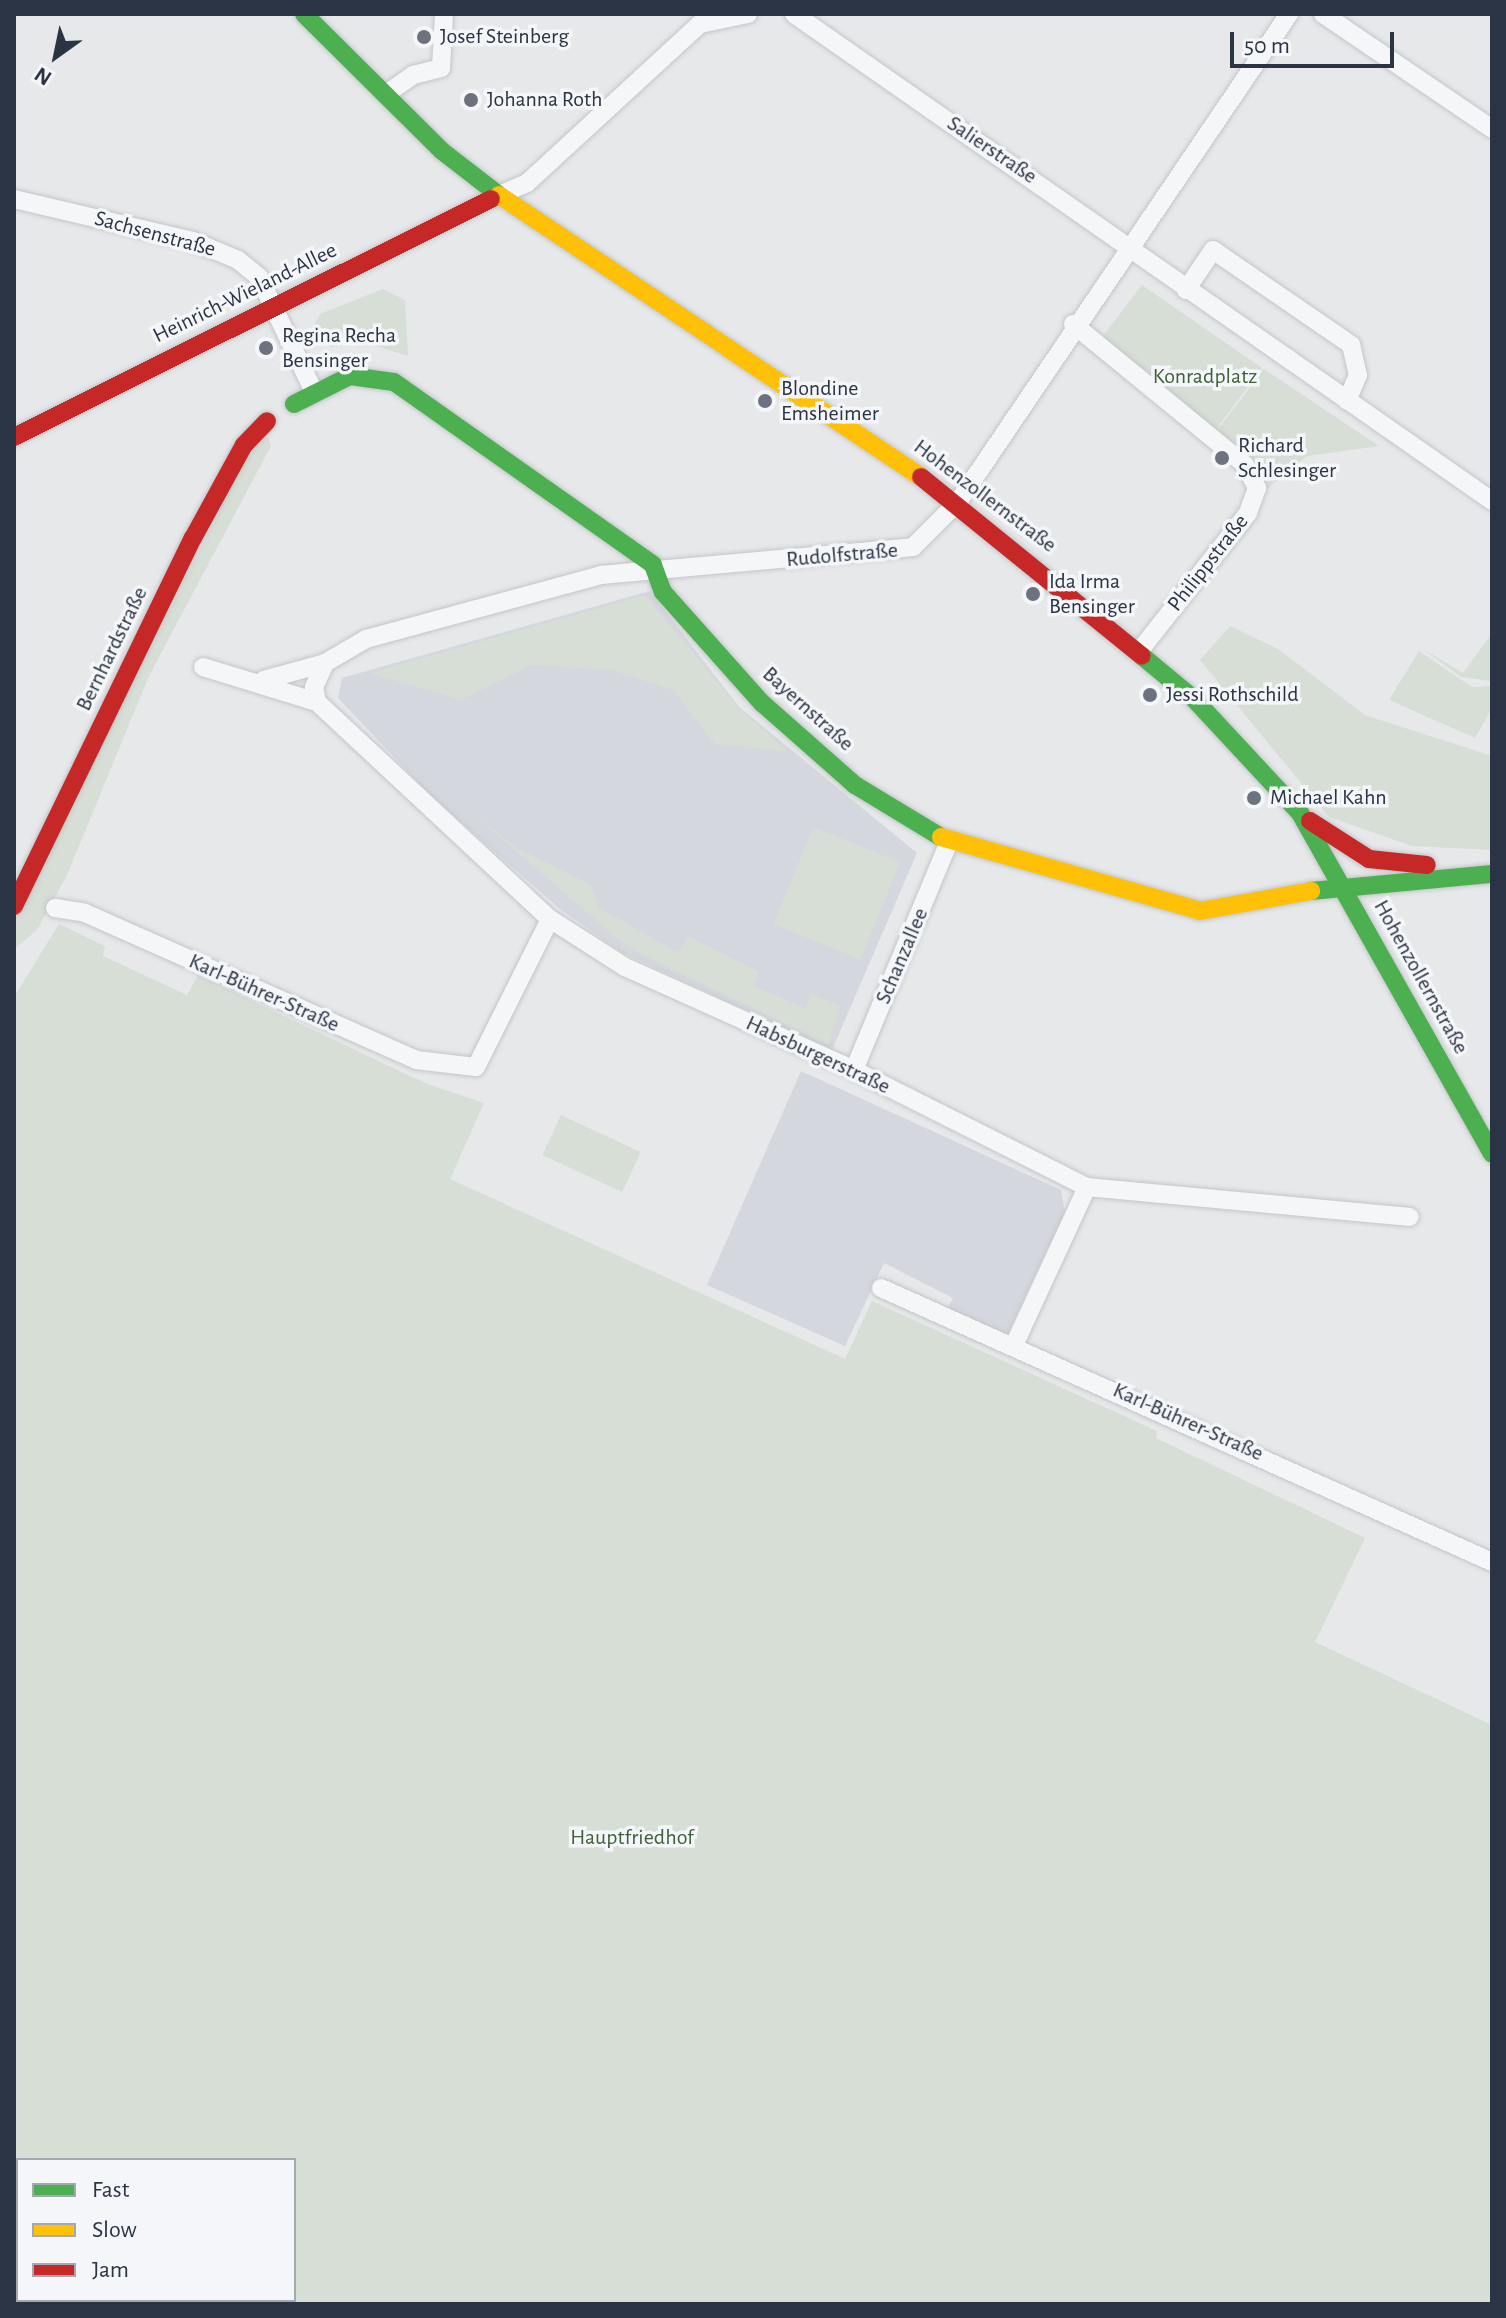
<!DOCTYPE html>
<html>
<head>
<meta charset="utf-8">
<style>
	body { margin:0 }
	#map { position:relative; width:1506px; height:2318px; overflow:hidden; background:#e6e8ea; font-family:"Alegreya Sans",sans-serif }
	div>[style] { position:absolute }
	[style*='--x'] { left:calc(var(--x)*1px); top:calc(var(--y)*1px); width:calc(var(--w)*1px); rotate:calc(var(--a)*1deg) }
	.built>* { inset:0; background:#d4d7dd }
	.green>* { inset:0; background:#d6ded6; transform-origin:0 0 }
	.roads { filter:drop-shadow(0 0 2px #c4c6c8) drop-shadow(0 0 2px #c4c6c8) }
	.street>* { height:18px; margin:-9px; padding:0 9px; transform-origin:9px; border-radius:9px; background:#f5f6f7 }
	.fast>* { height:18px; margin:-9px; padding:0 9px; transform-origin:9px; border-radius:9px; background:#4caf50 }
	.slow>* { height:18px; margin:-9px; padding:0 9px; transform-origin:9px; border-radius:9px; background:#ffc107 }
	.jam>* { height:18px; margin:-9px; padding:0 9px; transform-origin:9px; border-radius:9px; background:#c62828 }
	.dots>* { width:22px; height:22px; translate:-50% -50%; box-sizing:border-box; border:4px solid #f4f6f9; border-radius:50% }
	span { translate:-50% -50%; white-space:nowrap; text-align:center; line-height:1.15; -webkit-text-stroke:7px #f4f6f9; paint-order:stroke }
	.poi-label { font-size:22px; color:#2b3445 }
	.left { translate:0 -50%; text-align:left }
	.street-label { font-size:22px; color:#2b3445 }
	.park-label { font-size:22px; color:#3f6138 }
	.frame { position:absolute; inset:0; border:16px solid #2b3445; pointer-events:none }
	.legend { position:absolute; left:16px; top:2158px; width:280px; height:144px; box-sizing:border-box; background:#f4f6f9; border:2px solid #a4a8b1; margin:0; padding:10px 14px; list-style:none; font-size:24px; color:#2b3445 }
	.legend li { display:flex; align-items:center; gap:16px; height:40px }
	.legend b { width:40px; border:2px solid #a4a8b1 }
	.north { position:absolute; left:16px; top:16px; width:80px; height:80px; -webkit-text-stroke:6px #f4f6f9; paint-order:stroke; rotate:213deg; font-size:22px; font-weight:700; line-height:32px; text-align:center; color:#2b3445 }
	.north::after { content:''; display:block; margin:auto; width:28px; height:36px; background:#2b3445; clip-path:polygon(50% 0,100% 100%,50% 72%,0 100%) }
	.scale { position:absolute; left:1230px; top:32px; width:164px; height:36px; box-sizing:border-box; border:4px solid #2b3445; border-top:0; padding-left:10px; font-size:24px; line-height:28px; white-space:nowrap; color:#2b3445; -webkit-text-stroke:6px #f4f6f9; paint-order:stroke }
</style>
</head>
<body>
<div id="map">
	<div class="built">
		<i style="clip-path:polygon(650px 591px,739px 707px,917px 853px,832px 1050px,623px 953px,560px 909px,430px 795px,338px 698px,342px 678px)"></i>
		<i style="clip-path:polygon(801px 1071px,1061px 1190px,1065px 1212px,1008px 1333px,944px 1315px,953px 1298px,884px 1263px,845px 1346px,707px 1285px)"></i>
	</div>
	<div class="green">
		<i style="clip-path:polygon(1142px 285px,1262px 368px,1211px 436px,1099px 341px)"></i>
		<i style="clip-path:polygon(383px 289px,405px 300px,408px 356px,359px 341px,331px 347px,311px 331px,320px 314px)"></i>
		<i style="clip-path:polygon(1264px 369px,1379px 446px,1307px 456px,1258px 496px,1212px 437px)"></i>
		<i style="clip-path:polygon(268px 438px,271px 446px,149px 676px,67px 875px,37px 930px,14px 949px,14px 920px,255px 440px)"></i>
		<i style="clip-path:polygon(645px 595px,739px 708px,788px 752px,715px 744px,673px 690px,612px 670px,532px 665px,460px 700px,370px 673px)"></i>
		<i style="clip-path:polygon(1230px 626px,1278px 649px,1365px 715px,1492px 756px,1492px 850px,1412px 846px,1329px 817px,1200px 660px)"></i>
		<i style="clip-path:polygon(1492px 633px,1492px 681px,1461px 677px,1421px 648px,1463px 673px)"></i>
		<i style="clip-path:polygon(1419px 651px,1472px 687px,1492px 686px,1492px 708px,1475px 738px,1389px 700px)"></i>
		<i style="clip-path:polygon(463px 805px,517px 848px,590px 884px,599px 908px,678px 952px,688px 936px,759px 972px,754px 986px,805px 1008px,812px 994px,840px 1006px,829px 1045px,627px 947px)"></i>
		<i style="left:813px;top:827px;width:94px;height:105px;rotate:22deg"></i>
		<i style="clip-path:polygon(evenodd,59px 924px,105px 946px,103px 956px,187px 995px,198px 975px,427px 1084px,484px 1103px,450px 1179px,845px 1359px,872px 1301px,1157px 1431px,1156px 1438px,1365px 1538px,1315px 1642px,1492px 1725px,1492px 2304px,14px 2304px,14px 997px,59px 924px,294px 2160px,294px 2300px,18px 2300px,18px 2160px,294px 2160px)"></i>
		<i style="left:561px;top:1115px;width:88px;height:44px;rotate:25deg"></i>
	</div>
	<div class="roads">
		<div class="street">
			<i style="--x:794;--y:14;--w:851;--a:34.9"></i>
			<i style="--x:1323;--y:14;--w:204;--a:34.2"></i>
			<i style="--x:389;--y:92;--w:29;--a:-35"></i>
			<i style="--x:413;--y:75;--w:29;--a:-14"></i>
			<i style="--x:441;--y:68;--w:54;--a:-86.8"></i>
			<i style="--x:499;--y:195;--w:30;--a:-23"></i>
			<i style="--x:527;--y:183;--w:235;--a:-42.6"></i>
			<i style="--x:700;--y:24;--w:49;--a:-11.8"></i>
			<i style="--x:14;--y:199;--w:184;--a:13.2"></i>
			<i style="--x:193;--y:241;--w:49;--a:22.9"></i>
			<i style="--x:238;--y:260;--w:27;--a:39"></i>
			<i style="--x:259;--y:277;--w:127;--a:64.4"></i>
			<i style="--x:1186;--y:290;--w:48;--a:-56"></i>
			<i style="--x:1213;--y:250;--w:168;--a:34.5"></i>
			<i style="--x:1351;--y:345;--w:31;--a:77"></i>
			<i style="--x:1358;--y:375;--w:28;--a:113"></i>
			<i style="--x:1073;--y:324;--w:222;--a:39.3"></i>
			<i style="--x:1245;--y:465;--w:26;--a:62"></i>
			<i style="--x:1257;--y:488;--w:27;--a:110"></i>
			<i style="--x:1248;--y:513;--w:173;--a:128.2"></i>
			<i style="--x:203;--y:667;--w:119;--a:17.1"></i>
			<i style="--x:317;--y:702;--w:318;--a:43"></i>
			<i style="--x:550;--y:919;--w:89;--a:32.6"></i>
			<i style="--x:625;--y:967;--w:251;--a:24.2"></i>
			<i style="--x:854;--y:1070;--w:261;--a:26.7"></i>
			<i style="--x:1087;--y:1187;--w:324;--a:5.3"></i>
			<i style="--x:264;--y:680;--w:63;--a:-15.6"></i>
			<i style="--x:317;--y:702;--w:15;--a:-101"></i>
			<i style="--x:314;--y:687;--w:26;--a:-65"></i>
			<i style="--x:325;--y:663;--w:48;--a:-30.3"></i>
			<i style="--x:366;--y:639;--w:244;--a:-15.2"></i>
			<i style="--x:601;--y:575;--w:313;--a:-5.1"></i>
			<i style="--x:913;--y:547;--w:64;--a:-45"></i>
			<i style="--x:958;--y:502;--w:590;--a:-55.85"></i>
			<i style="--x:55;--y:908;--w:30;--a:9"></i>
			<i style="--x:85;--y:913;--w:362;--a:23.9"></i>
			<i style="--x:416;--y:1060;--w:60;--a:6.7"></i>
			<i style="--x:476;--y:1067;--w:165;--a:-63.4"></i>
			<i style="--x:854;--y:1070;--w:247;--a:-67.4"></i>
			<i style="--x:881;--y:1288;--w:670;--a:24.15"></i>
			<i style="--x:1015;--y:1343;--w:172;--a:-65.2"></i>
		</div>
		<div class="fast">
			<i style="--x:304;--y:14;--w:194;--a:44.8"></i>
			<i style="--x:442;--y:151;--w:72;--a:37.7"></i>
			<i style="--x:499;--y:195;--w:9;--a:153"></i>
			<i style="--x:294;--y:404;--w:63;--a:-26.6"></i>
			<i style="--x:350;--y:376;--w:44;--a:7.8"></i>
			<i style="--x:394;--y:382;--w:317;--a:35.2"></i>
			<i style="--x:653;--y:565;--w:29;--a:70"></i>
			<i style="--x:663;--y:592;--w:149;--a:48.3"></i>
			<i style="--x:762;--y:703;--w:124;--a:41.4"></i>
			<i style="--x:855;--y:785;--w:100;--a:31.2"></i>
			<i style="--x:1142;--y:656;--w:67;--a:39.6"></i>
			<i style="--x:1194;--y:699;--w:156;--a:47.1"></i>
			<i style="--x:1300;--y:813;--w:391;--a:60.6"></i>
			<i style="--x:1311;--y:891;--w:182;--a:-5.4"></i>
		</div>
		<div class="slow">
			<i style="--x:499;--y:195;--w:508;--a:33.75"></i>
			<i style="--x:941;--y:837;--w:269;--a:15.9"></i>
			<i style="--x:1200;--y:911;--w:113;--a:-10.2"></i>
		</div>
		<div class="jam">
			<i style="--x:14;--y:437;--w:533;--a:-26.52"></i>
			<i style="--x:921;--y:477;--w:284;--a:39"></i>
			<i style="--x:1310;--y:821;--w:70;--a:32.8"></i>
			<i style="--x:1369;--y:859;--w:58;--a:5.9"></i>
			<i style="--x:14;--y:906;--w:409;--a:-64.1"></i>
			<i style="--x:193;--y:538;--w:106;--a:-61.3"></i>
			<i style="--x:244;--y:445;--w:33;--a:-46"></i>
		</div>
	</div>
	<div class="dots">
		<i style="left:424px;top:37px;background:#6c737f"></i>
		<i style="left:471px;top:100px;background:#6c737f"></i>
		<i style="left:266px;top:348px;background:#6c737f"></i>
		<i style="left:765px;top:401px;background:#6c737f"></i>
		<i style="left:1222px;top:458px;background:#6c737f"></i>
		<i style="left:1033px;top:594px;background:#6c737f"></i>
		<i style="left:1150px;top:695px;background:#6c737f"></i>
		<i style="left:1254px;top:798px;background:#6c737f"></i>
	</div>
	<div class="poi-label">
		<span class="left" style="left:440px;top:37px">Josef Steinberg</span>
		<span class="left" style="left:487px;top:100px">Johanna Roth</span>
		<span class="left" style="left:282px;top:348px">Regina Recha<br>Bensinger</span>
		<span class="left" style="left:781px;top:401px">Blondine<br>Emsheimer</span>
		<span class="left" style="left:1238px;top:458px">Richard<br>Schlesinger</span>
		<span class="left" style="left:1049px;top:594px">Ida Irma<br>Bensinger</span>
		<span class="left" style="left:1166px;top:695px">Jessi Rothschild</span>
		<span class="left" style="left:1270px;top:798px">Michael Kahn</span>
	</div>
	<div class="street-label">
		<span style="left:992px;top:150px;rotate:34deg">Salierstraße</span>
		<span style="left:155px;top:234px;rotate:15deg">Sachsenstraße</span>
		<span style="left:245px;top:293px;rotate:-26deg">Heinrich-Wieland-Allee</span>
		<span style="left:985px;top:496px;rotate:37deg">Hohenzollernstraße</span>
		<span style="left:842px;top:555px;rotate:-5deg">Rudolfstraße</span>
		<span style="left:1208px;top:563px;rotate:-52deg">Philippstraße</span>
		<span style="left:112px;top:649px;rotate:-64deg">Bernhardstraße</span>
		<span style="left:808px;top:709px;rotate:42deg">Bayernstraße</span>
		<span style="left:902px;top:956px;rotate:-67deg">Schanzallee</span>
		<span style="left:1421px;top:977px;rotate:61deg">Hohenzollernstraße</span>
		<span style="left:264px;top:993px;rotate:24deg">Karl-Bührer-Straße</span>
		<span style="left:818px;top:1055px;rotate:25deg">Habsburgerstraße</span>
		<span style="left:1188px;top:1422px;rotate:24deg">Karl-Bührer-Straße</span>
	</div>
	<div class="park-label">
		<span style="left:1205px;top:377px">Konradplatz</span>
		<span style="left:632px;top:1838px">Hauptfriedhof</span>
	</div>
	<div class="frame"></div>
	<ul class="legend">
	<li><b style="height:10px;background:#4caf50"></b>Fast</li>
	<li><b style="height:10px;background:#ffc107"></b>Slow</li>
	<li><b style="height:10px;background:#c62828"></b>Jam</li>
	</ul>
	<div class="north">N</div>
	<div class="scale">50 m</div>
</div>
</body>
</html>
